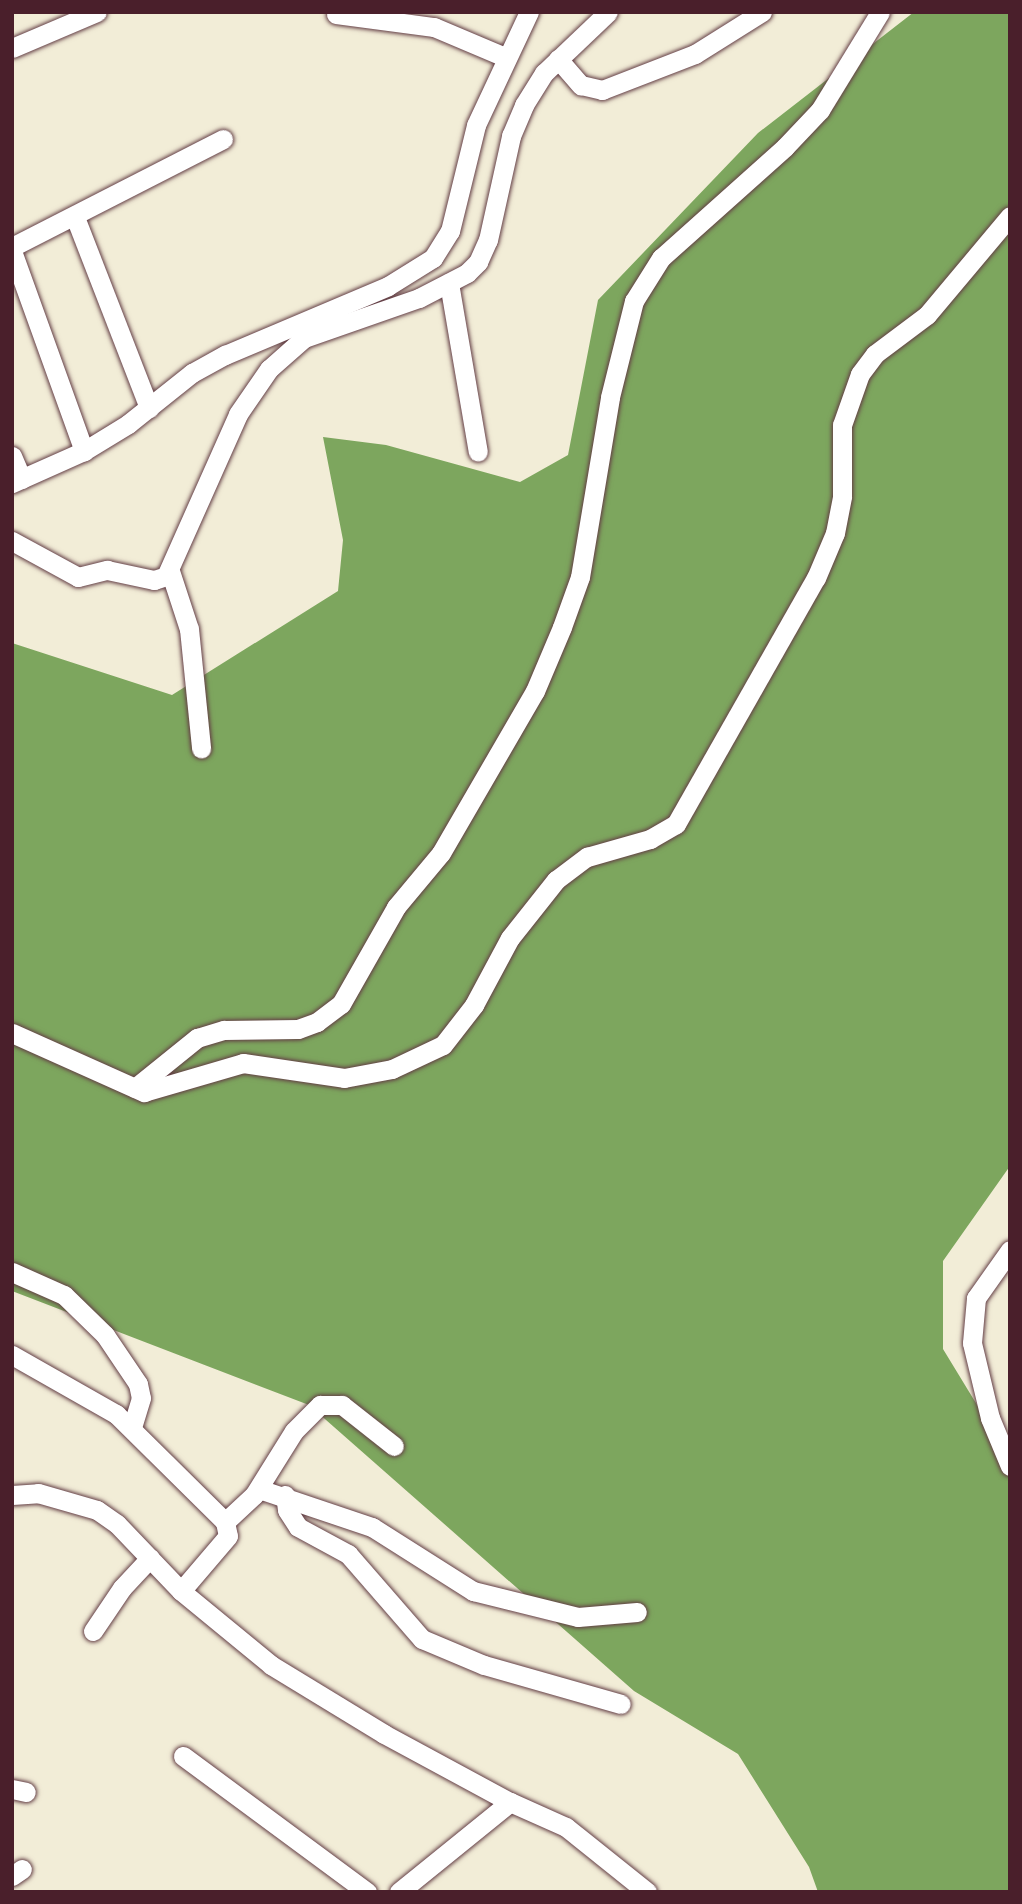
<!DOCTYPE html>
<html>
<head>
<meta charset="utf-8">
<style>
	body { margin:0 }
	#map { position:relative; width:1022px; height:1904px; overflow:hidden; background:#f2edd7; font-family:"Patrick Hand",sans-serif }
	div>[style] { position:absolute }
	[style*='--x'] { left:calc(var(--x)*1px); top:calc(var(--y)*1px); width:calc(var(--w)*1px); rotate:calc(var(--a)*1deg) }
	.forest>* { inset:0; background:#7da65e }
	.roads { filter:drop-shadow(0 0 2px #633e45) drop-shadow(0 0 2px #633e45) }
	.minor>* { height:19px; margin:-9.5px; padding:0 9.5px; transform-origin:9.5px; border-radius:9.5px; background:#fff }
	span { translate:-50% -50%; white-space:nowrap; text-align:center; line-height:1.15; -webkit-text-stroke:5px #fbf7ec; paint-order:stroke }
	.frame { position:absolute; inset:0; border:14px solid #4a1f2b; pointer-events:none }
</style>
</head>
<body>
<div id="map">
	<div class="forest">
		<i style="clip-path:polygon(914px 12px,1010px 12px,1010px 1166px,943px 1261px,943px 1349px,1010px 1459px,1010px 1892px,818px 1892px,809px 1867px,738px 1754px,634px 1691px,309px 1405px,12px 1291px,12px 643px,172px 695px,338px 591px,343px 540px,323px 437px,386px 445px,520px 482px,568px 455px,598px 300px,758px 133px)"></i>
	</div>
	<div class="roads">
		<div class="minor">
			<i style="--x:336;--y:14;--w:99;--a:7.6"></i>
			<i style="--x:434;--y:27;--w:77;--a:22.9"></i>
			<i style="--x:12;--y:48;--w:92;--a:-23"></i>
			<i style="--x:558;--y:59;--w:35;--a:49"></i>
			<i style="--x:581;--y:85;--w:22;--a:13"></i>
			<i style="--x:602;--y:90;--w:100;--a:-21.2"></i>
			<i style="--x:695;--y:54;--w:79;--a:-32.1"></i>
			<i style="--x:75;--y:217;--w:205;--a:68.8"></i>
			<i style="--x:12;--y:247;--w:237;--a:-27.1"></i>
			<i style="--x:12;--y:251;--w:213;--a:70.2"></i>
			<i style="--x:449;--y:283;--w:171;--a:80.3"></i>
			<i style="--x:12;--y:456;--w:25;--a:67"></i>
			<i style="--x:12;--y:483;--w:79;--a:-24"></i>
			<i style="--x:84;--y:451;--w:52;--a:-31.5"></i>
			<i style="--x:128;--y:424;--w:82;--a:-38.6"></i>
			<i style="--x:192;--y:373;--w:38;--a:-29"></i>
			<i style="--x:225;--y:355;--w:177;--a:-22.9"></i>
			<i style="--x:388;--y:286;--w:53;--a:-31.9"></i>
			<i style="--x:433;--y:258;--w:32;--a:-58"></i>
			<i style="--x:450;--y:231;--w:109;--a:-76.2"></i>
			<i style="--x:476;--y:125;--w:125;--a:-64.9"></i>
			<i style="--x:12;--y:541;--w:75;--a:28.6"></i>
			<i style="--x:78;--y:577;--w:30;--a:-14"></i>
			<i style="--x:107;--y:570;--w:48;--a:12"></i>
			<i style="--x:154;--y:580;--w:13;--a:-18"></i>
			<i style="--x:166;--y:576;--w:177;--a:-66"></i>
			<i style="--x:238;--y:414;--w:55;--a:-55.4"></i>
			<i style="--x:269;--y:369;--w:47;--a:-41.5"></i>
			<i style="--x:304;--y:338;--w:122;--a:-19.2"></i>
			<i style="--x:419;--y:298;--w:54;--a:-27.5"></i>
			<i style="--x:467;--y:273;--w:16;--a:-45"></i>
			<i style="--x:478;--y:262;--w:24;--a:-66"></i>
			<i style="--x:488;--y:240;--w:107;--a:-77.5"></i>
			<i style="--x:511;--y:136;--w:34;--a:-67"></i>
			<i style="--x:524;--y:105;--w:38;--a:-58"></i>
			<i style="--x:544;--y:73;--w:88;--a:-43.6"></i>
			<i style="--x:170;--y:571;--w:61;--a:71.9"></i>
			<i style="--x:189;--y:629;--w:120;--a:84.2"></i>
			<i style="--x:12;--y:1033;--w:145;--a:24.1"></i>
			<i style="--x:144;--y:1092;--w:103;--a:-16.3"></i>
			<i style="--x:243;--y:1063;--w:102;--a:8.4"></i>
			<i style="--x:344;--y:1078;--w:49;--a:-10.6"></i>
			<i style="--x:392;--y:1069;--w:56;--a:-25.2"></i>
			<i style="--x:443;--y:1045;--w:51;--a:-52.2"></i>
			<i style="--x:474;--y:1005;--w:76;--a:-61.8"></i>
			<i style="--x:510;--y:938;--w:74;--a:-51.6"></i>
			<i style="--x:556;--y:880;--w:39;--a:-37"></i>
			<i style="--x:587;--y:857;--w:66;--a:-15.9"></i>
			<i style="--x:650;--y:839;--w:30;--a:-30"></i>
			<i style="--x:676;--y:824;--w:283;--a:-60.4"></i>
			<i style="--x:816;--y:578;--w:49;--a:-67.1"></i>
			<i style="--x:835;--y:533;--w:38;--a:-79"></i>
			<i style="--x:842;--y:496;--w:71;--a:-90"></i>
			<i style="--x:842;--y:425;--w:54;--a:-70.6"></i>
			<i style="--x:860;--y:374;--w:25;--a:-53"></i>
			<i style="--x:875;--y:354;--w:65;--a:-36.9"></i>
			<i style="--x:927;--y:315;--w:129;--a:-50"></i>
			<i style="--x:135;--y:1088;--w:80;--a:-38.9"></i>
			<i style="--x:197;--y:1038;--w:28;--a:-17"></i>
			<i style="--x:224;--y:1030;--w:74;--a:-0.8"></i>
			<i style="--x:298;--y:1029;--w:20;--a:-20"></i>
			<i style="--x:317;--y:1022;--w:30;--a:-37"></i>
			<i style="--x:341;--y:1004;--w:112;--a:-60.4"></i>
			<i style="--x:396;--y:907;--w:70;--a:-50.2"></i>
			<i style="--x:441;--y:853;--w:187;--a:-59.9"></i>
			<i style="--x:535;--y:691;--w:69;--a:-67.1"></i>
			<i style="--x:562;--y:627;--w:53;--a:-70.2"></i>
			<i style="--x:580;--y:577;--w:182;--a:-80.5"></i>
			<i style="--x:610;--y:397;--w:99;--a:-76"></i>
			<i style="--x:634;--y:301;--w:51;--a:-57.9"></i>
			<i style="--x:661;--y:258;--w:166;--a:-41.8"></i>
			<i style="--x:785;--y:147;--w:51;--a:-46.6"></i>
			<i style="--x:820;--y:110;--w:115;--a:-58.5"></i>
			<i style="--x:1010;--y:1250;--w:59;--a:125.3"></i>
			<i style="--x:976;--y:1298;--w:45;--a:95.1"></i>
			<i style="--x:972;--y:1343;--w:77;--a:76.5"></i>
			<i style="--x:990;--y:1418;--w:52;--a:67.4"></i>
			<i style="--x:12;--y:1272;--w:57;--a:23.9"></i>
			<i style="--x:64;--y:1295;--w:57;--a:44.3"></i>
			<i style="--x:105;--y:1335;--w:59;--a:56"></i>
			<i style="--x:138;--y:1384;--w:14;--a:78"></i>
			<i style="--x:141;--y:1398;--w:30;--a:107"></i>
			<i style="--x:12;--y:1355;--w:120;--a:29.6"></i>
			<i style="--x:116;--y:1414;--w:153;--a:44.7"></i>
			<i style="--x:225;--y:1522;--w:14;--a:78"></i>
			<i style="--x:228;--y:1536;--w:72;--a:130.5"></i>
			<i style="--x:259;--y:1489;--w:119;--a:18.6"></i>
			<i style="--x:372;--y:1527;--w:120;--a:32.4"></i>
			<i style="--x:473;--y:1591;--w:108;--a:13.9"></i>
			<i style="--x:578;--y:1617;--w:59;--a:-4.8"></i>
			<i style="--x:12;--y:1495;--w:26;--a:-4"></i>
			<i style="--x:38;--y:1493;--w:61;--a:16.1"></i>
			<i style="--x:97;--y:1510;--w:24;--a:35"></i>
			<i style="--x:117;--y:1524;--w:93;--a:46.3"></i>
			<i style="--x:181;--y:1591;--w:117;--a:39.4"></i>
			<i style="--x:271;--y:1665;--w:132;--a:31.4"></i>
			<i style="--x:384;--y:1734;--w:143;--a:28.4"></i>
			<i style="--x:510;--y:1802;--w:61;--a:24.1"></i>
			<i style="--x:566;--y:1827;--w:104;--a:38.7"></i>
			<i style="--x:285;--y:1495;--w:15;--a:82"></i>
			<i style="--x:287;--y:1510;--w:20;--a:57"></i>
			<i style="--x:298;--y:1527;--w:57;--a:28.4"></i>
			<i style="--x:348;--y:1554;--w:113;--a:49"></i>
			<i style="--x:422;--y:1639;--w:67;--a:22.8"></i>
			<i style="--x:484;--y:1665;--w:142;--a:15.9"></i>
			<i style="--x:225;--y:1522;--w:40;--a:-43"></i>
			<i style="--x:254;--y:1495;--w:75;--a:-58"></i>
			<i style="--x:294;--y:1431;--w:37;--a:-45"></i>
			<i style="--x:320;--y:1405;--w:22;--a:0"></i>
			<i style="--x:342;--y:1405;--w:66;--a:38.3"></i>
			<i style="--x:93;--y:1631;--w:52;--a:-56"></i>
			<i style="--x:122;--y:1588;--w:41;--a:-47"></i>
			<i style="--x:183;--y:1756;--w:229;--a:36.5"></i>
			<i style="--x:12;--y:1789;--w:14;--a:12"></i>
			<i style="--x:12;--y:1876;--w:12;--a:-35"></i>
			<i style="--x:399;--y:1892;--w:143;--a:-39"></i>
		</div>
	</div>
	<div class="frame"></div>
</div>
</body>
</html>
